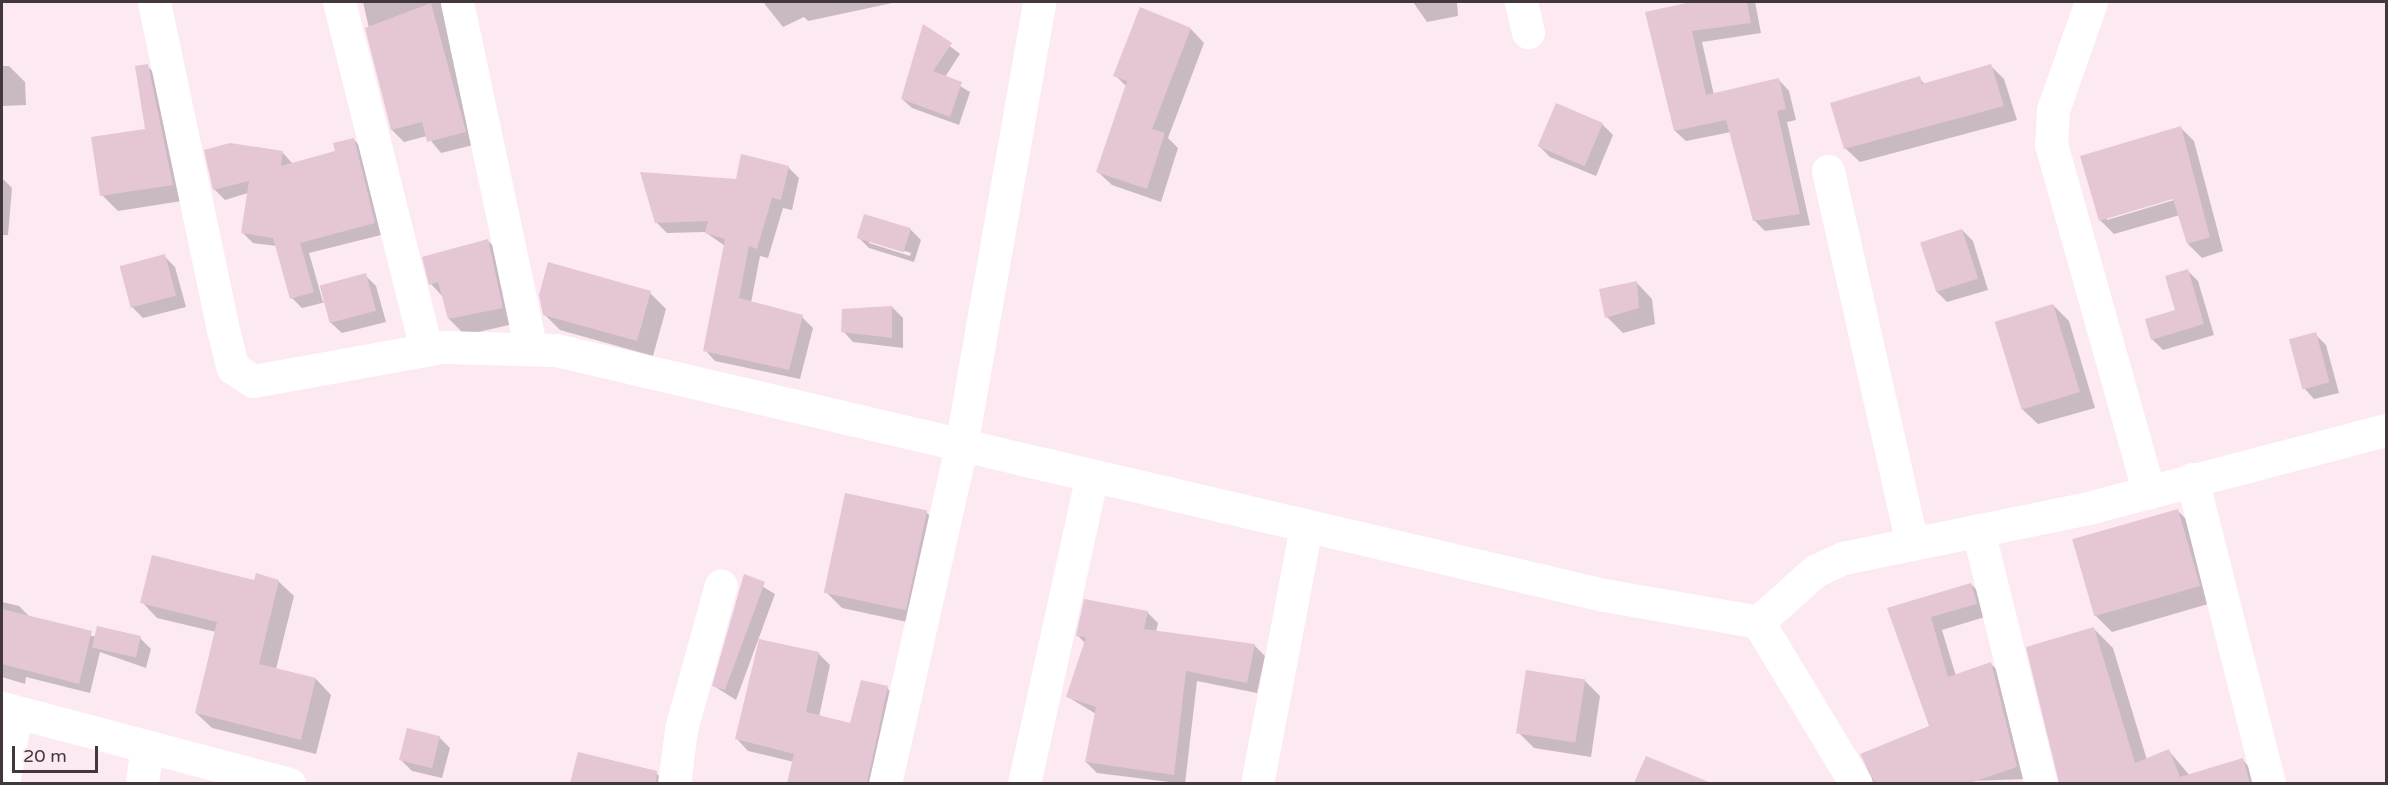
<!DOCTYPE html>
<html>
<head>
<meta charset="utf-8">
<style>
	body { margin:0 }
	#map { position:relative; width:2388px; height:785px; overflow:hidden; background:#fce9f2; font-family:"Varela Round",sans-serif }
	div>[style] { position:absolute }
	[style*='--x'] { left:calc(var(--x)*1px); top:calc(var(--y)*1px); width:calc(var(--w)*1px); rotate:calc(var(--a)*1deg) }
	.shadow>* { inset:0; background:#0003 }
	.building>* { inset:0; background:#e4c6d5; transform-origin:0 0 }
	.minor>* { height:33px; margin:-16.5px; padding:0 16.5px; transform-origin:16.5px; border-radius:16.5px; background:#fff }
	span { translate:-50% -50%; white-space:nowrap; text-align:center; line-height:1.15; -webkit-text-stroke:4.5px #fce9f2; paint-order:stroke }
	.frame { position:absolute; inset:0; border:3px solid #42373c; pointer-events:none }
	.scale { position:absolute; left:12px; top:746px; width:86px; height:27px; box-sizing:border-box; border:3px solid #42373c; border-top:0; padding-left:8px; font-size:18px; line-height:21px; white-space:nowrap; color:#42373c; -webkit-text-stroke:4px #fce9f2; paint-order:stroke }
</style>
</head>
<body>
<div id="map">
	<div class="shadow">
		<i style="clip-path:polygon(363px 2px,445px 2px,477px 144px,441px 153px,427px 136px,404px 142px,392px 130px)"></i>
		<i style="clip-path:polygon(763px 2px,897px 2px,808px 21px,804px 17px,783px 27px)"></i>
		<i style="clip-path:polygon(1413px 2px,1457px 2px,1458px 16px,1427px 22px)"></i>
		<i style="clip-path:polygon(1696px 2px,1755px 2px,1761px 33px,1702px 42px,1714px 95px,1779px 80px,1789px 91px,1796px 120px,1787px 122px,1810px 225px,1765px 231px,1754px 220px,1731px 132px,1686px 141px,1675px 131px)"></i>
		<i style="clip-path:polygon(924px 26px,960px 54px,945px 77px,970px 92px,959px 125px,912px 108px,902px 99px)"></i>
		<i style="clip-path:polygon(1191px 29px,1204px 43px,1168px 138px,1178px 148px,1161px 202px,1112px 185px,1098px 172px,1127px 87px,1115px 75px)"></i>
		<i style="clip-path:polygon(1990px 65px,2004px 79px,2017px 120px,1860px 162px,1845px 148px,1919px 78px,1926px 85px)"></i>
		<i style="clip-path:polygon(2px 66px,9px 66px,25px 82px,26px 105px,2px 106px)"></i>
		<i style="clip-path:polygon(147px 66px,163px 82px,188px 200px,118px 211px,102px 195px,146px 131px)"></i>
		<i style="clip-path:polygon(1602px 124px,1613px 135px,1596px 176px,1550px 157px,1539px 146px)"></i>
		<i style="clip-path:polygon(evenodd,2180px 127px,2194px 141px,2223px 251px,2202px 258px,2188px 244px,2180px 215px,2114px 234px,2100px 220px,2180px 127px,2180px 195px,2181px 198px,2107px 220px,2107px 217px,2180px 195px)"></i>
		<i style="clip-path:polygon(353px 139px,364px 150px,385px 234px,309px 253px,323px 302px,365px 275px,376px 286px,386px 322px,342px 333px,331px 323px,326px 302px,302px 308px,292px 298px,277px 246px,253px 243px,243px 233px,248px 193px,225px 200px,214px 189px,283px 153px,293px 164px,336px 152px)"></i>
		<i style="clip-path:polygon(788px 167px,799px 178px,792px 210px,783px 208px,768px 258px,760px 256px,751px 303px,802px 317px,813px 328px,800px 379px,715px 361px,705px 350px,725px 246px,705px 232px,667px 233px,656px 222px,737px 181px)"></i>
		<i style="clip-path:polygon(2px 178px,12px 188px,8px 235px,2px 235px)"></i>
		<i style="clip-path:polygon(evenodd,910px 229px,921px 240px,914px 262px,869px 248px,858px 237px,910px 229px,869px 240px,911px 253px,910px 256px,869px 243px,869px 240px)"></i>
		<i style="clip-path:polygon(1962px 230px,1973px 241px,1988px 290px,1947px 302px,1936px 291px)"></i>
		<i style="clip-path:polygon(488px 241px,504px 256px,518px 323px,465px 335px,449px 319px,443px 297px,431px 284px)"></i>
		<i style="clip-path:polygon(164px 256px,175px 267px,186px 307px,143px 318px,132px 307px)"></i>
		<i style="clip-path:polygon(2187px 270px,2198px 281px,2214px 335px,2163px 350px,2152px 339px,2177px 311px)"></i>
		<i style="clip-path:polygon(1637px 283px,1652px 299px,1655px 324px,1623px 333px,1607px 317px)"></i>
		<i style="clip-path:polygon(650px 293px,666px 309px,653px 356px,560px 330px,544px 314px)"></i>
		<i style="clip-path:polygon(2053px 305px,2069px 321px,2095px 408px,2038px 424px,2022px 409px)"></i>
		<i style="clip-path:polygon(892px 307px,903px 318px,903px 348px,853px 342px,843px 331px)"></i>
		<i style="clip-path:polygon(2315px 334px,2326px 345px,2339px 393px,2314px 399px,2304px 388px)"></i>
		<i style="clip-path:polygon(2177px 510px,2193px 526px,2215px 602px,2112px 632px,2096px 616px)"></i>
		<i style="clip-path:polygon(926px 512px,942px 528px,921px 625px,842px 608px,826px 592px)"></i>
		<i style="clip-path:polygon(745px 576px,775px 594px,736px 700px,714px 686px)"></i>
		<i style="clip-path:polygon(278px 581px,294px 596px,276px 669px,316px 679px,331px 695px,316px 754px,212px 728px,196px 713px,216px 632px,157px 618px,142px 602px)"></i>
		<i style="clip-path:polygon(1971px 584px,1983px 597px,1988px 616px,1942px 630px,1956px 676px,1991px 664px,2003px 676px,2029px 779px,1873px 784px,1862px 755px,1931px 727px,1889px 609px)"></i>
		<i style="clip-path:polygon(2px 602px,19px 606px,31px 618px,96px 637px,140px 638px,151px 649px,146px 668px,100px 652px,90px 693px,26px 677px,25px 684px,2px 677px)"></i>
		<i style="clip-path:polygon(1147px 612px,1158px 623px,1156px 632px,1254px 645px,1265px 656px,1257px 693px,1197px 681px,1185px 784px,1097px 773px,1086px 762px,1096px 714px,1068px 697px,1085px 643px,1078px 636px)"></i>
		<i style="clip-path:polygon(2094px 629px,2113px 648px,2147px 760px,2169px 751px,2190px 776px,2243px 760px,2263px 784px,2061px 784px,2028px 648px)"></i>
		<i style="clip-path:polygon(818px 653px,830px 665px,819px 717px,851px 725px,887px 688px,899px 700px,884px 784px,789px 784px,794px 762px,748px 751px,737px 739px)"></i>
		<i style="clip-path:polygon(1584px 680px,1600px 696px,1591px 757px,1534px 748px,1518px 732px)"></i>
		<i style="clip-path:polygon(439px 737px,450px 748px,442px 778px,412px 771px,401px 760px)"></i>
		<i style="clip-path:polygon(579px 754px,656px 773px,667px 784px,572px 784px)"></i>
		<i style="clip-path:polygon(1646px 758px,1708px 784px,1636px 784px)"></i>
	</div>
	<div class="building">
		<i style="clip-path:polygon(1691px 2px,1747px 2px,1751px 23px,1692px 31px,1706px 95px,1779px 78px,1786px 109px,1777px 111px,1800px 214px,1753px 221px,1726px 120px,1674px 131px,1645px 12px)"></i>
		<i style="clip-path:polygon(431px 3px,466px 132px,427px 142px,422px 122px,391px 130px,365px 28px)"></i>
		<i style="clip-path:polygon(1140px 7px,1191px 28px,1152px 129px,1165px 133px,1147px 189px,1096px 172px,1127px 81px,1113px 76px)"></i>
		<i style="clip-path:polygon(923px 24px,952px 43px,933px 71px,962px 82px,950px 117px,901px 99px)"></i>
		<i style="clip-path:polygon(148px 64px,173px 185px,100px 196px,91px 137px,145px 129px,135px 66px)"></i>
		<i style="clip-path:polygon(1991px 64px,2004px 106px,1844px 149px,1830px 103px,1920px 76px,1922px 84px)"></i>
		<i style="left:1556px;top:103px;width:51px;height:47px;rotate:23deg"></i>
		<i style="clip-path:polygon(2181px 126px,2210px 237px,2187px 244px,2173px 199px,2099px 221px,2080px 156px)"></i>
		<i style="clip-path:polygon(354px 138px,375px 223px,300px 243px,314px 292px,290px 299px,273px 238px,241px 233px,249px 181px,213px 190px,204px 150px,230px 143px,283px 151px,281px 166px,335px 151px,333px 143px)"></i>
		<i style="clip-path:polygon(741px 154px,789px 166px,781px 200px,772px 198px,757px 249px,749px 246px,739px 298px,803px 315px,789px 370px,703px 351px,725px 239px,705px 233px,708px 221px,655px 223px,640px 172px,736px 179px)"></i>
		<i style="left:864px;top:214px;width:49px;height:25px;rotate:17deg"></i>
		<i style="left:1962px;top:229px;width:52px;height:44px;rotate:72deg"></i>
		<i style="clip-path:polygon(488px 239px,503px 308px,448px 319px,438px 282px,429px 285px,422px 257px)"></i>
		<i style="left:165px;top:254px;width:43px;height:47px;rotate:75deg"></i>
		<i style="clip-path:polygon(548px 262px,651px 291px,637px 341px,543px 315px,539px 295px)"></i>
		<i style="clip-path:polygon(2188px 269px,2204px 324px,2151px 340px,2145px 319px,2175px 310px,2165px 276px)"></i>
		<i style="left:366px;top:273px;width:39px;height:48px;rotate:75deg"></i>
		<i style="clip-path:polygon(1637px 281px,1639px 308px,1605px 318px,1599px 289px)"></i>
		<i style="left:2053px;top:304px;width:92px;height:61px;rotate:73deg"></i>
		<i style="clip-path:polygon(892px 306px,892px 338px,841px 332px,842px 309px)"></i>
		<i style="left:2316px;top:332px;width:52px;height:28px;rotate:75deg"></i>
		<i style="left:845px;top:493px;width:84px;height:102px;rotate:12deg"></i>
		<i style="left:2178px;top:509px;width:80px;height:110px;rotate:74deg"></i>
		<i style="clip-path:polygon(152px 555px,254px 580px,256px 573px,279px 580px,259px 664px,316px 678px,301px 740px,195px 713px,217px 622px,140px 603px)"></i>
		<i style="clip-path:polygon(744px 574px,765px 582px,725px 690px,712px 686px)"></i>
		<i style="clip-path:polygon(1971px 583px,1977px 604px,1931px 617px,1948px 677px,1991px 662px,2017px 767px,1970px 783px,1875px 783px,1860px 754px,1929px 726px,1887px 608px)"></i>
		<i style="clip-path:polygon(1084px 599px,1148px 611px,1144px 629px,1255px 644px,1247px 683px,1186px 671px,1174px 775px,1085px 762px,1096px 707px,1066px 697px,1086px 637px,1076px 636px)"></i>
		<i style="clip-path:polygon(2px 609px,92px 631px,79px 684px,2px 664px)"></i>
		<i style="left:97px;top:626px;width:45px;height:22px;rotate:13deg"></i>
		<i style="clip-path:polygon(2094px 627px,2135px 763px,2169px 749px,2180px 777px,2243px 758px,2250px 783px,2059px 783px,2026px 647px)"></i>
		<i style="clip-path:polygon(759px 639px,819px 652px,806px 712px,850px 723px,861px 680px,888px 686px,867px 783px,787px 783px,794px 754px,735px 739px)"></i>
		<i style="left:1526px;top:670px;width:60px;height:64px;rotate:9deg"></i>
		<i style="left:407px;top:728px;width:34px;height:33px;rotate:14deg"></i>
		<i style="clip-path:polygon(578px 752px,657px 771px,656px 783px,570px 783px)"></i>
		<i style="clip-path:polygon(1646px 756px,1711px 783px,1634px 783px)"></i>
	</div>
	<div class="minor">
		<i style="--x:154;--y:2;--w:338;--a:78.1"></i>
		<i style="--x:224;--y:333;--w:36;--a:76"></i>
		<i style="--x:233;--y:368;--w:24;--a:33"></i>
		<i style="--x:253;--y:381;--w:192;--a:-10.2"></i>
		<i style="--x:442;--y:347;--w:114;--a:1.5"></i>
		<i style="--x:556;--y:350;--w:1076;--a:13.16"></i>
		<i style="--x:1604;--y:595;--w:156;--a:9.9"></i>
		<i style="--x:1758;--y:622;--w:189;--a:58.8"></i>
		<i style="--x:339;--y:2;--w:358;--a:75.9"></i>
		<i style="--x:457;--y:2;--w:355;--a:78"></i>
		<i style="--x:1521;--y:2;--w:31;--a:77"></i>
		<i style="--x:2091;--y:2;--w:114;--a:109.4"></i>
		<i style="--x:2053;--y:110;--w:34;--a:93"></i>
		<i style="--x:2051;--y:144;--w:362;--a:74.3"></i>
		<i style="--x:1828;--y:171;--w:382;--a:77.3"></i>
		<i style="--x:2192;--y:479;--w:315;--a:75.8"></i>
		<i style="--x:1978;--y:530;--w:262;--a:76.1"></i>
		<i style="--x:1758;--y:622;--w:76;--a:-41.8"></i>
		<i style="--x:1815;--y:571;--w:31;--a:-25"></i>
		<i style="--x:1843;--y:558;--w:250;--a:-11.5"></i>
		<i style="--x:2088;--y:508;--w:308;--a:-14.7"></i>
		<i style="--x:2;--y:708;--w:297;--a:14.8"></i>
		<i style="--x:3;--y:784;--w:73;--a:-79.8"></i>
		<i style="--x:142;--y:784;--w:35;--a:-83"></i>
		<i style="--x:674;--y:784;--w:55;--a:-82.7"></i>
		<i style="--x:681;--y:729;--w:149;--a:-74.5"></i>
		<i style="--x:885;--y:784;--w:346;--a:-77.3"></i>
		<i style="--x:961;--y:446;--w:451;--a:-80"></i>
		<i style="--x:1024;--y:784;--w:315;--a:-77.6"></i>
		<i style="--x:1257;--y:784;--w:263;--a:-79.2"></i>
	</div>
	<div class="frame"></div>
	<div class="scale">20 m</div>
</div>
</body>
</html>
